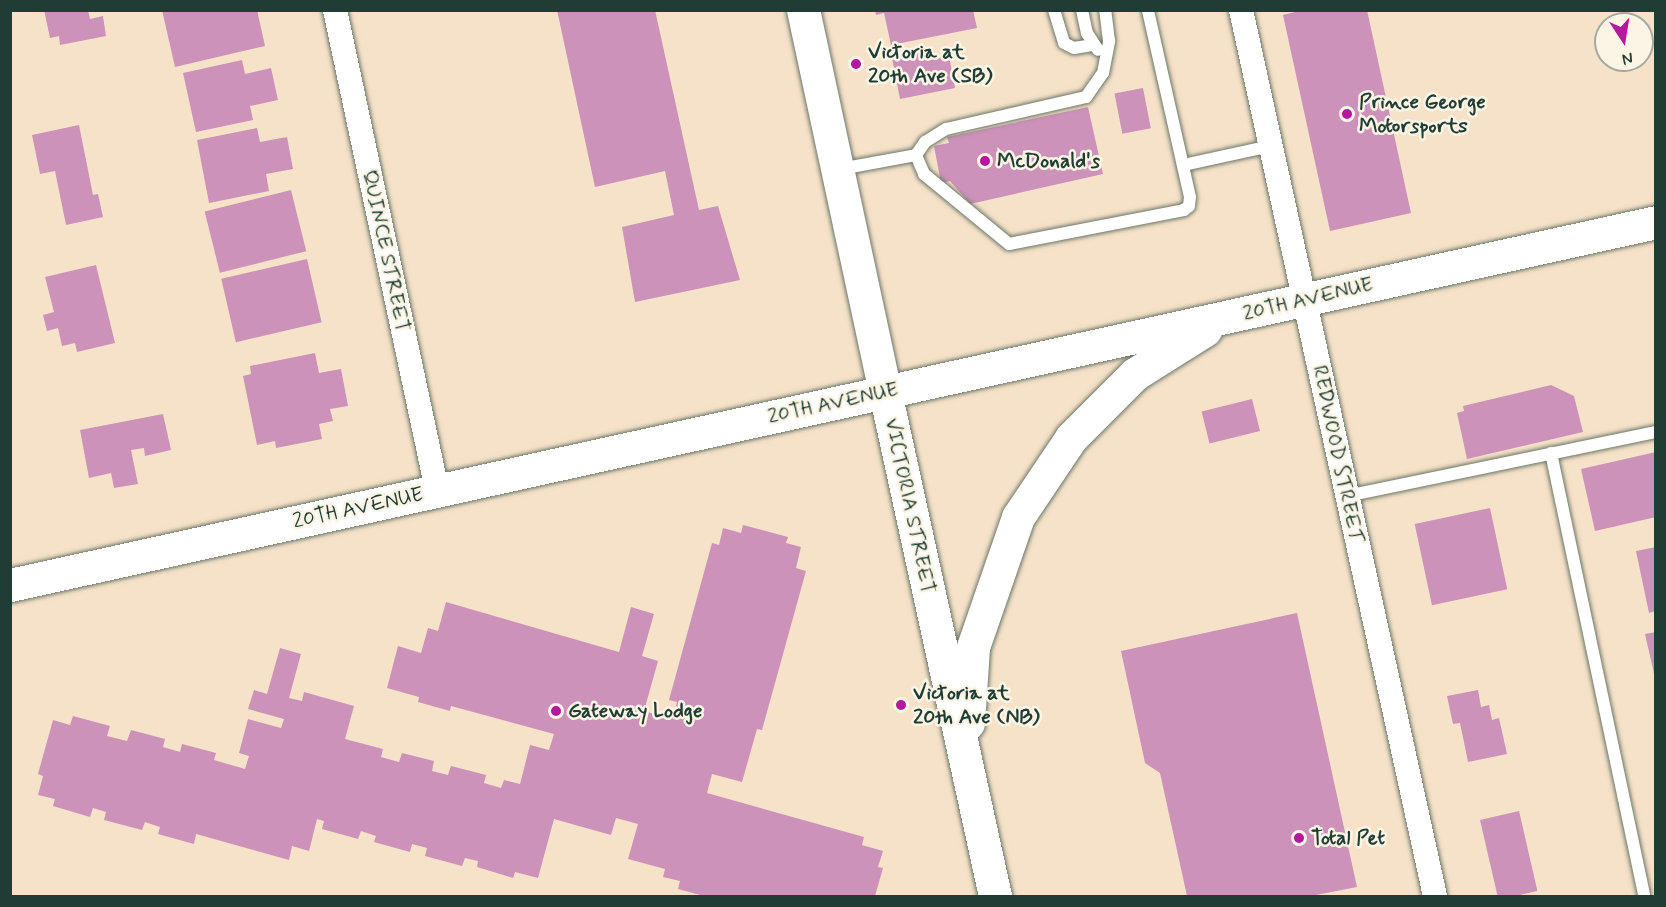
<!DOCTYPE html>
<html>
<head>
<meta charset="utf-8">
<style>
	body { margin:0 }
	#map { position:relative; width:1666px; height:907px; overflow:hidden; background:#f6e2c9; font-family:Mynerve,sans-serif }
	div>[style] { position:absolute }
	[style*='--x'] { left:calc(var(--x)*1px); top:calc(var(--y)*1px); width:calc(var(--w)*1px); rotate:calc(var(--a)*1deg) }
	.building>* { inset:0; background:#cc92b9; transform-origin:0 0 }
	.roads { filter:drop-shadow(0 0 2px #6a7768) drop-shadow(0 0 2px #6a7768) }
	.lane>* { height:12px; margin:-6px; padding:0 6px; transform-origin:6px; border-radius:6px; background:#fff }
	.street>* { height:24px; margin:-12px; padding:0 12px; transform-origin:12px; border-radius:12px; background:#fff }
	.secondary>* { height:33px; margin:-16.5px; padding:0 16.5px; transform-origin:16.5px; border-radius:16.5px; background:#fff }
	.highway>* { height:33px; margin:-16.5px; padding:0 16.5px; transform-origin:16.5px; border-radius:16.5px; background:#fff }
	.dots>* { width:16px; height:16px; translate:-50% -50%; box-sizing:border-box; border:3px solid #fcf5e5; border-radius:50% }
	span { translate:-50% -50%; white-space:nowrap; text-align:center; line-height:1.15; -webkit-text-stroke:5px #fcf5e5; paint-order:stroke }
	.poi-label { font-size:21px; color:#1f3d34; font-weight:700 }
	.left { translate:0 -50%; text-align:left }
	.street-label { font-size:21px; color:#1f3d34 }
	.frame { position:absolute; inset:0; border:12px solid #1f3d34; pointer-events:none }
	.north { position:absolute; left:1594px; top:12px; width:60px; height:60px; box-sizing:border-box; background:#fcf5e5; border:2px solid #a4ab9e; border-radius:50%; rotate:168deg; font-size:16px; font-weight:700; line-height:24px; text-align:center; color:#1f3d34 }
	.north::after { content:''; display:block; margin:auto; width:21px; height:27px; background:#b5179e; clip-path:polygon(50% 0,100% 100%,50% 72%,0 100%) }
</style>
</head>
<body>
<div id="map">
	<div class="building">
		<i style="clip-path:polygon(44px 10px,88px 10px,90px 19px,103px 16px,106px 36px,60px 45px,59px 36px,50px 38px)"></i>
		<i style="clip-path:polygon(162px 10px,257px 10px,265px 46px,175px 67px)"></i>
		<i style="clip-path:polygon(557px 10px,655px 10px,699px 210px,718px 206px,740px 280px,635px 302px,622px 227px,674px 215px,665px 171px,595px 187px)"></i>
		<i style="clip-path:polygon(875px 10px,973px 10px,977px 28px,891px 45px,884px 13px,876px 15px)"></i>
		<i style="clip-path:polygon(1303px 10px,1367px 10px,1411px 213px,1330px 231px,1283px 15px)"></i>
		<i style="clip-path:polygon(932px 50px,934px 59px,949px 56px,955px 88px,900px 99px,892px 58px)"></i>
		<i style="clip-path:polygon(242px 60px,245px 74px,271px 68px,278px 100px,250px 106px,253px 120px,196px 132px,183px 73px)"></i>
		<i style="left:1143px;top:88px;width:41px;height:29px;rotate:79deg"></i>
		<i style="clip-path:polygon(1088px 107px,1103px 174px,970px 204px,950px 181px,941px 183px,934px 146px,949px 143px,947px 137px)"></i>
		<i style="clip-path:polygon(79px 125px,93px 195px,98px 194px,103px 217px,66px 225px,55px 171px,40px 174px,32px 135px)"></i>
		<i style="clip-path:polygon(257px 128px,260px 142px,287px 137px,293px 169px,266px 174px,269px 191px,209px 203px,197px 140px)"></i>
		<i style="left:291px;top:190px;width:63px;height:89px;rotate:76deg"></i>
		<i style="left:307px;top:259px;width:65px;height:88px;rotate:77deg"></i>
		<i style="clip-path:polygon(96px 265px,115px 343px,77px 352px,75px 343px,62px 346px,58px 328px,47px 331px,43px 315px,54px 312px,45px 277px)"></i>
		<i style="clip-path:polygon(315px 353px,319px 373px,341px 369px,348px 406px,330px 409px,333px 421px,319px 424px,322px 439px,276px 448px,275px 441px,257px 445px,243px 376px,251px 374px,250px 366px)"></i>
		<i style="clip-path:polygon(1551px 385px,1574px 396px,1583px 432px,1467px 459px,1457px 413px,1464px 411px,1463px 406px)"></i>
		<i style="left:1252px;top:399px;width:33px;height:52px;rotate:76deg"></i>
		<i style="clip-path:polygon(163px 414px,171px 450px,145px 456px,144px 448px,131px 450px,138px 484px,114px 488px,111px 473px,89px 478px,80px 430px)"></i>
		<i style="clip-path:polygon(1656px 452px,1656px 517px,1595px 531px,1581px 469px)"></i>
		<i style="left:1490px;top:508px;width:83px;height:77px;rotate:78deg"></i>
		<i style="clip-path:polygon(743px 525px,788px 537px,786px 543px,801px 547px,796px 568px,806px 571px,762px 730px,757px 729px,742px 782px,712px 774px,707px 793px,864px 837px,862px 845px,883px 851px,878px 867px,883px 868px,875px 896px,704px 896px,678px 889px,680px 881px,663px 877px,665px 869px,628px 859px,638px 824px,616px 818px,611px 835px,554px 819px,538px 878px,515px 872px,513px 878px,477px 867px,478px 861px,465px 858px,462px 866px,425px 856px,427px 848px,412px 844px,410px 852px,374px 842px,376px 836px,361px 831px,358px 839px,322px 829px,324px 821px,317px 819px,309px 851px,292px 846px,289px 860px,196px 834px,194px 844px,158px 834px,160px 827px,145px 822px,142px 830px,104px 820px,106px 812px,93px 808px,90px 817px,53px 806px,55px 799px,38px 795px,43px 776px,38px 774px,53px 720px,70px 725px,73px 716px,110px 726px,107px 736px,127px 741px,131px 730px,165px 739px,163px 747px,180px 752px,182px 744px,216px 753px,214px 760px,245px 769px,249px 756px,239px 753px,248px 719px,281px 728px,284px 719px,248px 709px,254px 690px,267px 694px,280px 648px,301px 654px,289px 698px,302px 701px,304px 692px,354px 706px,345px 739px,383px 749px,381px 757px,399px 762px,402px 753px,434px 761px,432px 771px,448px 775px,451px 766px,486px 775px,484px 783px,501px 788px,504px 780px,520px 784px,530px 745px,549px 750px,554px 734px,451px 706px,450px 711px,418px 702px,419px 697px,387px 688px,398px 646px,421px 653px,428px 628px,438px 631px,446px 602px,619px 652px,631px 607px,654px 614px,642px 656px,658px 661px,644px 711px,672px 719px,677px 702px,669px 700px,712px 543px,719px 545px,723px 528px,741px 533px)"></i>
		<i style="clip-path:polygon(1656px 547px,1656px 611px,1649px 613px,1636px 551px)"></i>
		<i style="clip-path:polygon(1297px 613px,1357px 887px,1311px 896px,1187px 896px,1160px 773px,1145px 763px,1121px 651px)"></i>
		<i style="clip-path:polygon(1656px 632px,1656px 678px,1655px 678px,1645px 634px)"></i>
		<i style="clip-path:polygon(1478px 690px,1481px 707px,1489px 705px,1492px 720px,1499px 718px,1507px 754px,1468px 762px,1460px 723px,1453px 724px,1447px 696px)"></i>
		<i style="left:1519px;top:811px;width:82px;height:40px;rotate:77deg"></i>
	</div>
	<div class="roads">
		<div class="lane">
			<i style="--x:1054;--y:10;--w:34;--a:73"></i>
			<i style="--x:1064;--y:43;--w:11;--a:27"></i>
			<i style="--x:1074;--y:48;--w:18;--a:-9"></i>
			<i style="--x:1082;--y:10;--w:24;--a:78"></i>
			<i style="--x:1087;--y:33;--w:20;--a:57"></i>
			<i style="--x:916;--y:155;--w:21;--a:67"></i>
			<i style="--x:924;--y:174;--w:110;--a:39.5"></i>
			<i style="--x:1009;--y:244;--w:178;--a:-11"></i>
			<i style="--x:1184;--y:210;--w:6;--a:-39"></i>
			<i style="--x:1189;--y:206;--w:9;--a:-84"></i>
			<i style="--x:1190;--y:197;--w:192;--a:-102.7"></i>
			<i style="--x:1183;--y:165;--w:90;--a:-12.2"></i>
			<i style="--x:840;--y:169;--w:77;--a:-10.4"></i>
			<i style="--x:916;--y:155;--w:16;--a:-55"></i>
			<i style="--x:925;--y:142;--w:25;--a:-32"></i>
			<i style="--x:946;--y:129;--w:144;--a:-12.9"></i>
			<i style="--x:1086;--y:97;--w:29;--a:-55"></i>
			<i style="--x:1103;--y:73;--w:33;--a:-79"></i>
			<i style="--x:1109;--y:41;--w:31;--a:-97"></i>
			<i style="--x:1551;--y:453;--w:453;--a:78.1"></i>
			<i style="--x:1347;--y:496;--w:316;--a:-11.7"></i>
		</div>
		<div class="street">
			<i style="--x:335;--y:10;--w:492;--a:78"></i>
			<i style="--x:1241;--y:10;--w:907;--a:77.65"></i>
		</div>
		<div class="secondary">
			<i style="--x:10;--y:585;--w:896;--a:-12.44"></i>
			<i style="--x:885;--y:392;--w:391;--a:-102.1"></i>
		</div>
		<div class="highway">
			<i style="--x:968;--y:723;--w:76;--a:-86.2"></i>
			<i style="--x:973;--y:647;--w:138;--a:-70.9"></i>
			<i style="--x:1018;--y:517;--w:95;--a:-56.1"></i>
			<i style="--x:1071;--y:438;--w:91;--a:-45"></i>
			<i style="--x:1135;--y:374;--w:83;--a:-32.2"></i>
			<i style="--x:995;--y:896;--w:516;--a:-102.31"></i>
			<i style="--x:885;--y:392;--w:790;--a:-12.43"></i>
		</div>
	</div>
	<div class="dots">
		<i style="left:856px;top:64px;background:#b5179e"></i>
		<i style="left:1347px;top:114px;background:#b5179e"></i>
		<i style="left:985px;top:161px;background:#b5179e"></i>
		<i style="left:901px;top:705px;background:#b5179e"></i>
		<i style="left:556px;top:711px;background:#b5179e"></i>
		<i style="left:1299px;top:838px;background:#b5179e"></i>
	</div>
	<div class="poi-label">
		<span class="left" style="left:868px;top:64px">Victoria at<br>20th Ave (SB)</span>
		<span class="left" style="left:1359px;top:114px">Prince George<br>Motorsports</span>
		<span class="left" style="left:997px;top:161px">McDonald's</span>
		<span class="left" style="left:913px;top:705px">Victoria at<br>20th Ave (NB)</span>
		<span class="left" style="left:568px;top:711px">Gateway Lodge</span>
		<span class="left" style="left:1311px;top:838px">Total Pet</span>
	</div>
	<div class="street-label">
		<span style="left:386px;top:251px;rotate:78deg">QUINCE STREET</span>
		<span style="left:1308px;top:299px;rotate:-13deg">20TH AVENUE</span>
		<span style="left:833px;top:403px;rotate:-12deg">20TH AVENUE</span>
		<span style="left:1338px;top:454px;rotate:78deg">REDWOOD STREET</span>
		<span style="left:910px;top:506px;rotate:78deg">VICTORIA STREET</span>
		<span style="left:358px;top:508px;rotate:-12deg">20TH AVENUE</span>
	</div>
	<div class="frame"></div>
	<div class="north">N</div>
</div>
</body>
</html>
